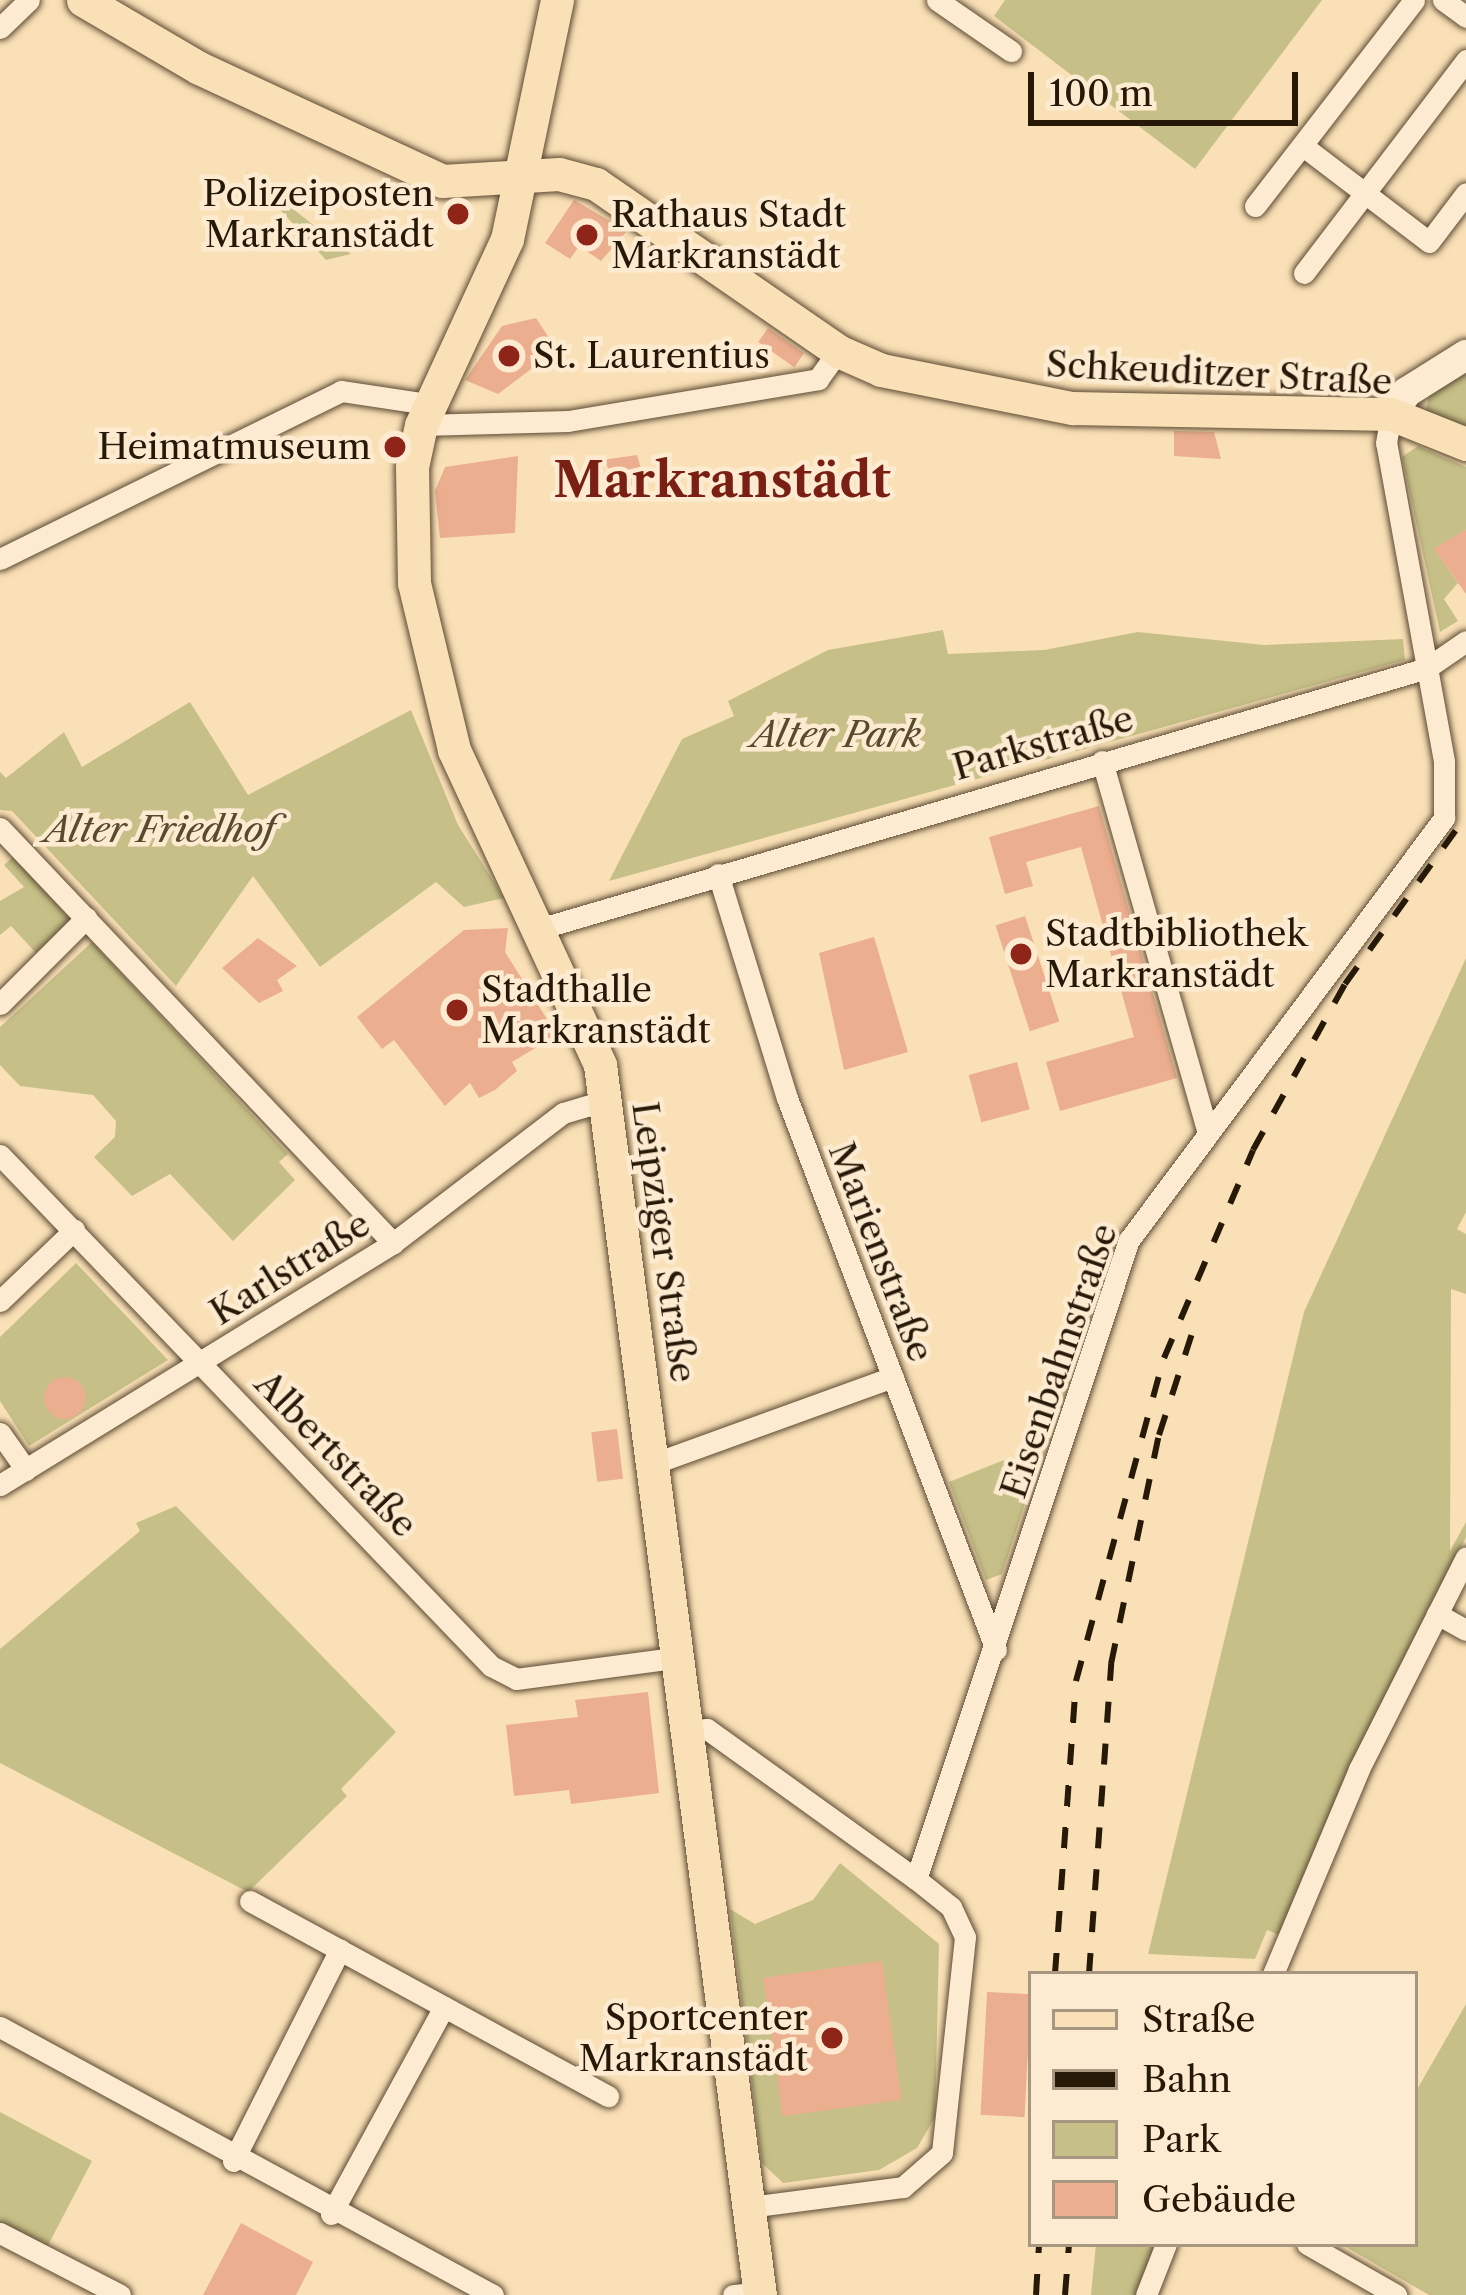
<!DOCTYPE html>
<html>
<head>
<meta charset="utf-8">
<style>
	body { margin:0 }
	#map { position:relative; width:1466px; height:2295px; overflow:hidden; background:#fae0b6; font-family:"Libre Caslon Text",serif }
	div>[style] { position:absolute }
	[style*='--x'] { left:calc(var(--x)*1px); top:calc(var(--y)*1px); width:calc(var(--w)*1px); rotate:calc(var(--a)*1deg) }
	.green>* { inset:0; background:#c6c088 }
	.building>* { inset:0; background:#ebae8f; transform-origin:0 0 }
	.round { border-radius:50% }
	.roads { filter:drop-shadow(0 0 3px #5c4b34) drop-shadow(0 0 3px #5c4b34) }
	.minor>* { height:21px; margin:-10.5px; padding:0 10.5px; transform-origin:10.5px; border-radius:10.5px; background:#fcebd0 }
	.secondary>* { height:30px; margin:-15px; padding:0 15px; transform-origin:15px; border-radius:15px; background:#fcebd0 }
	.primary>* { height:33px; margin:-16.5px; padding:0 16.5px; transform-origin:16.5px; border-radius:16.5px; background:#fae0b6 }
	.rail>* { height:6px; margin-top:-3px; transform-origin:0; background:repeating-linear-gradient(90deg,#271908 0 21px,transparent 0 42px) }
	.dots>* { width:33px; height:33px; translate:-50% -50%; box-sizing:border-box; border:6px solid #fcebd0; border-radius:50% }
	span { translate:-50% -50%; white-space:nowrap; text-align:center; line-height:1.15; -webkit-text-stroke:9px #fcebd0; paint-order:stroke }
	.poi-label { font-size:36px; color:#271908 }
	.right { translate:-100% -50%; text-align:right }
	.left { translate:0 -50%; text-align:left }
	.street-label { font-size:36px; color:#271908 }
	.park-label { font-size:36px; color:#574b2e; font-style:italic }
	.district-label { font-size:48px; color:#7a1f14; font-weight:700 }
	.legend { position:absolute; left:1028px; top:1971px; width:390px; height:276px; box-sizing:border-box; background:#fcebd0; border:3px solid #a79780; margin:0; padding:15px 21px; list-style:none; font-size:36px; color:#271908 }
	.legend li { display:flex; align-items:center; gap:24px; height:60px }
	.legend b { width:60px; border:3px solid #a79780 }
	.scale { position:absolute; left:1028px; top:72px; width:270px; height:54px; box-sizing:border-box; border:6px solid #271908; border-top:0; padding-left:15px; font-size:36px; line-height:42px; white-space:nowrap; color:#271908; -webkit-text-stroke:9px #fcebd0; paint-order:stroke }
</style>
</head>
<body>
<div id="map">
	<div class="green">
		<i style="clip-path:polygon(1005px 0,1322px 0,1195px 169px,994px 16px)"></i>
		<i style="clip-path:polygon(245px 171px,336px 243px,351px 254px,326px 260px)"></i>
		<i style="clip-path:polygon(1466px 370px,1466px 426px,1426px 411px,1430px 390px)"></i>
		<i style="clip-path:polygon(1418px 446px,1466px 467px,1466px 529px,1435px 550px,1458px 583px,1444px 599px,1458px 621px,1440px 632px,1402px 457px)"></i>
		<i style="clip-path:polygon(943px 630px,948px 654px,1044px 650px,1138px 632px,1264px 645px,1403px 639px,1405px 660px,609px 881px,682px 739px,734px 716px,728px 701px,828px 650px)"></i>
		<i style="clip-path:polygon(190px 702px,248px 795px,411px 710px,458px 825px,504px 898px,464px 907px,436px 882px,320px 967px,253px 876px,176px 986px,12px 811px,0 810px,0 772px,6px 778px,64px 732px,82px 767px)"></i>
		<i style="clip-path:polygon(14px 856px,71px 920px,36px 953px,11px 926px,0 935px,0 901px,24px 887px,4px 865px)"></i>
		<i style="clip-path:polygon(92px 942px,288px 1154px,279px 1162px,295px 1180px,233px 1241px,170px 1174px,132px 1196px,94px 1157px,115px 1137px,116px 1121px,93px 1095px,20px 1086px,0 1065px,0 1027px)"></i>
		<i style="clip-path:polygon(1466px 958px,1466px 1212px,1457px 1229px,1466px 1234px,1466px 1294px,1451px 1289px,1450px 1551px,1466px 1522px,1466px 1537px,1282px 1936px,1267px 1930px,1255px 1959px,1148px 1954px,1304px 1312px)"></i>
		<i style="clip-path:polygon(76px 1263px,168px 1360px,29px 1446px,0 1401px,0 1337px)"></i>
		<i style="clip-path:polygon(1004px 1460px,1010px 1473px,1039px 1461px,1002px 1574px,986px 1580px,949px 1482px)"></i>
		<i style="clip-path:polygon(176px 1506px,396px 1732px,341px 1789px,347px 1796px,248px 1892px,0 1763px,0 1649px,140px 1531px,136px 1523px)"></i>
		<i style="clip-path:polygon(840px 1863px,939px 1944px,935px 2117px,917px 2148px,879px 2170px,783px 2183px,762px 2163px,730px 1909px,755px 1924px,813px 1900px)"></i>
		<i style="clip-path:polygon(1466px 2004px,1466px 2295px,1429px 2295px,1341px 2244px,1415px 2244px,1415px 2093px)"></i>
		<i style="clip-path:polygon(0 2112px,92px 2161px,45px 2251px,0 2226px)"></i>
		<i style="clip-path:polygon(1096px 2244px,1157px 2244px,1137px 2295px,1091px 2295px)"></i>
	</div>
	<div class="building">
		<i style="clip-path:polygon(574px 200px,627px 231px,601px 261px,579px 246px,570px 259px,545px 243px)"></i>
		<i style="clip-path:polygon(536px 318px,553px 344px,539px 363px,498px 394px,465px 380px,502px 326px)"></i>
		<i style="left:768px;top:328px;width:44px;height:17px;rotate:35deg"></i>
		<i style="clip-path:polygon(1174px 431px,1214px 432px,1221px 459px,1174px 456px)"></i>
		<i style="clip-path:polygon(637px 455px,645px 481px,625px 488px,602px 460px)"></i>
		<i style="clip-path:polygon(518px 456px,515px 533px,440px 538px,435px 491px,445px 467px)"></i>
		<i style="clip-path:polygon(1466px 529px,1466px 594px,1434px 549px)"></i>
		<i style="clip-path:polygon(1099px 806px,1177px 1078px,1060px 1111px,1046px 1062px,1134px 1037px,1081px 847px,1026px 862px,1033px 886px,1005px 894px,989px 837px)"></i>
		<i style="left:1025px;top:916px;width:111px;height:31px;rotate:72deg"></i>
		<i style="clip-path:polygon(508px 928px,505px 952px,557px 1035px,512px 1062px,517px 1071px,495px 1090px,479px 1098px,470px 1083px,445px 1106px,394px 1040px,382px 1049px,357px 1017px,464px 930px)"></i>
		<i style="clip-path:polygon(874px 937px,908px 1052px,844px 1070px,819px 953px)"></i>
		<i style="clip-path:polygon(258px 938px,297px 966px,277px 980px,283px 991px,259px 1003px,222px 968px)"></i>
		<i style="left:1017px;top:1062px;width:49px;height:50px;rotate:75deg"></i>
		<i class="round" style="left:44px;top:1377px;width:42px;height:42px"></i>
		<i style="left:617px;top:1429px;width:50px;height:26px;rotate:83deg"></i>
		<i style="clip-path:polygon(648px 1692px,659px 1793px,571px 1804px,569px 1790px,514px 1796px,506px 1725px,578px 1717px,575px 1700px)"></i>
		<i style="left:882px;top:1961px;width:140px;height:120px;rotate:82deg"></i>
		<i style="left:987px;top:1992px;width:44px;height:123px;rotate:3deg"></i>
		<i style="clip-path:polygon(241px 2223px,313px 2262px,296px 2295px,203px 2295px)"></i>
	</div>
	<div class="roads">
		<div class="minor">
			<i style="--x:937;--y:0;--w:90;--a:34.6"></i>
			<i style="--x:1443;--y:0;--w:29;--a:36"></i>
			<i style="--x:0;--y:28;--w:40;--a:-44"></i>
			<i style="--x:1303;--y:146;--w:158;--a:37.3"></i>
			<i style="--x:1429;--y:242;--w:61;--a:-52.9"></i>
			<i style="--x:1255;--y:206;--w:260;--a:-52.3"></i>
			<i style="--x:1304;--y:273;--w:268;--a:-52.7"></i>
			<i style="--x:421;--y:425;--w:147;--a:-1.6"></i>
			<i style="--x:568;--y:421;--w:254;--a:-9.5"></i>
			<i style="--x:818;--y:379;--w:34;--a:-54"></i>
			<i style="--x:0;--y:559;--w:380;--a:-26.2"></i>
			<i style="--x:341;--y:391;--w:88;--a:8.5"></i>
			<i style="--x:1102;--y:761;--w:387;--a:74.1"></i>
			<i style="--x:0;--y:828;--w:572;--a:46.56"></i>
			<i style="--x:718;--y:874;--w:234;--a:72.9"></i>
			<i style="--x:787;--y:1098;--w:590;--a:69.26"></i>
			<i style="--x:542;--y:928;--w:922;--a:-16.37"></i>
			<i style="--x:1427;--y:668;--w:47;--a:-34.7"></i>
			<i style="--x:0;--y:1004;--w:122;--a:-45"></i>
			<i style="--x:0;--y:1155;--w:709;--a:46.14"></i>
			<i style="--x:491;--y:1666;--w:28;--a:27"></i>
			<i style="--x:516;--y:1679;--w:159;--a:-7.6"></i>
			<i style="--x:0;--y:1301;--w:103;--a:-43.8"></i>
			<i style="--x:0;--y:1433;--w:45;--a:54.9"></i>
			<i style="--x:655;--y:1463;--w:253;--a:-19.9"></i>
			<i style="--x:0;--y:1485;--w:462;--a:-31.6"></i>
			<i style="--x:393;--y:1243;--w:214;--a:-37.4"></i>
			<i style="--x:563;--y:1113;--w:46;--a:-16.5"></i>
			<i style="--x:1437;--y:1614;--w:33;--a:29"></i>
			<i style="--x:685;--y:1731;--w:22;--a:-5"></i>
			<i style="--x:707;--y:1729;--w:257;--a:35.7"></i>
			<i style="--x:916;--y:1879;--w:45;--a:38.7"></i>
			<i style="--x:951;--y:1907;--w:33;--a:65"></i>
			<i style="--x:965;--y:1937;--w:217;--a:96.1"></i>
			<i style="--x:942;--y:2153;--w:52;--a:138.9"></i>
			<i style="--x:903;--y:2187;--w:155;--a:172.6"></i>
			<i style="--x:916;--y:1879;--w:674;--a:-71.57"></i>
			<i style="--x:1129;--y:1240;--w:527;--a:-53.26"></i>
			<i style="--x:1444;--y:818;--w:57;--a:-90"></i>
			<i style="--x:1444;--y:761;--w:323;--a:-100.3"></i>
			<i style="--x:1386;--y:443;--w:29;--a:-80"></i>
			<i style="--x:250;--y:1901;--w:408;--a:28.6"></i>
			<i style="--x:1273;--y:1974;--w:222;--a:-67.2"></i>
			<i style="--x:1359;--y:1769;--w:237;--a:-63.2"></i>
			<i style="--x:0;--y:2027;--w:561;--a:28.53"></i>
			<i style="--x:233;--y:2161;--w:237;--a:-63.2"></i>
			<i style="--x:331;--y:2214;--w:236;--a:-61.4"></i>
			<i style="--x:0;--y:2233;--w:135;--a:27.3"></i>
			<i style="--x:1307;--y:2244;--w:103;--a:29.8"></i>
			<i style="--x:733;--y:2295;--w:27;--a:-6"></i>
			<i style="--x:1146;--y:2295;--w:55;--a:-68.6"></i>
		</div>
		<div class="secondary">
			<i style="--x:1391;--y:414;--w:27;--a:-54"></i>
			<i style="--x:1407;--y:392;--w:70;--a:-32.1"></i>
		</div>
		<div class="primary">
			<i style="--x:83;--y:0;--w:134;--a:30.4"></i>
			<i style="--x:199;--y:68;--w:268;--a:24.9"></i>
			<i style="--x:442;--y:181;--w:117;--a:-3.4"></i>
			<i style="--x:559;--y:174;--w:38;--a:15"></i>
			<i style="--x:596;--y:184;--w:294;--a:34.6"></i>
			<i style="--x:838;--y:351;--w:47;--a:23.8"></i>
			<i style="--x:881;--y:370;--w:195;--a:11.3"></i>
			<i style="--x:1072;--y:408;--w:319;--a:1.1"></i>
			<i style="--x:1391;--y:414;--w:81;--a:21.8"></i>
			<i style="--x:557;--y:0;--w:244;--a:101.8"></i>
			<i style="--x:507;--y:239;--w:205;--a:114.8"></i>
			<i style="--x:421;--y:425;--w:43;--a:102.1"></i>
			<i style="--x:412;--y:467;--w:116;--a:89"></i>
			<i style="--x:414;--y:583;--w:172;--a:76.5"></i>
			<i style="--x:454;--y:750;--w:347;--a:65.1"></i>
			<i style="--x:600;--y:1065;--w:1240;--a:82.59"></i>
		</div>
	</div>
	<div class="rail">
		<i style="--x:1055;--y:1974;--w:294;--a:-85.9"></i>
		<i style="--x:1076;--y:1681;--w:335;--a:-74.8"></i>
		<i style="--x:1164;--y:1358;--w:226;--a:-66.8"></i>
		<i style="--x:1253;--y:1150;--w:190;--a:-61"></i>
		<i style="--x:1345;--y:984;--w:207;--a:-54.2"></i>
		<i style="--x:1089;--y:1974;--w:311;--a:-85.9"></i>
		<i style="--x:1111;--y:1664;--w:234;--a:-78.2"></i>
		<i style="--x:1159;--y:1435;--w:114;--a:-72"></i>
		<i style="--x:1036;--y:2295;--w:51;--a:-86.6"></i>
		<i style="--x:1065;--y:2295;--w:51;--a:-85.5"></i>
	</div>
	<div class="dots">
		<i style="left:458px;top:214px;background:#8f2418"></i>
		<i style="left:587px;top:235px;background:#8f2418"></i>
		<i style="left:509px;top:356px;background:#8f2418"></i>
		<i style="left:395px;top:447px;background:#8f2418"></i>
		<i style="left:1021px;top:954px;background:#8f2418"></i>
		<i style="left:457px;top:1010px;background:#8f2418"></i>
		<i style="left:832px;top:2038px;background:#8f2418"></i>
	</div>
	<div class="poi-label">
		<span class="right" style="left:434px;top:214px">Polizeiposten<br>Markranstädt</span>
		<span class="left" style="left:611px;top:235px">Rathaus Stadt<br>Markranstädt</span>
		<span class="left" style="left:533px;top:356px">St. Laurentius</span>
		<span class="right" style="left:371px;top:447px">Heimatmuseum</span>
		<span class="left" style="left:1045px;top:954px">Stadtbibliothek<br>Markranstädt</span>
		<span class="left" style="left:481px;top:1010px">Stadthalle<br>Markranstädt</span>
		<span class="right" style="left:808px;top:2038px">Sportcenter<br>Markranstädt</span>
	</div>
	<div class="street-label">
		<span style="left:1219px;top:373px;rotate:3deg">Schkeuditzer Straße</span>
		<span style="left:1043px;top:743px;rotate:-16deg">Parkstraße</span>
		<span style="left:664px;top:1242px;rotate:82deg">Leipziger Straße</span>
		<span style="left:881px;top:1252px;rotate:69deg">Marienstraße</span>
		<span style="left:290px;top:1268px;rotate:-32deg">Karlstraße</span>
		<span style="left:1059px;top:1361px;rotate:-71deg">Eisenbahnstraße</span>
		<span style="left:336px;top:1454px;rotate:46deg">Albertstraße</span>
	</div>
	<div class="park-label">
		<span style="left:836px;top:735px">Alter Park</span>
		<span style="left:159px;top:830px">Alter Friedhof</span>
	</div>
	<div class="district-label">
		<span style="left:722px;top:480px">Markranstädt</span>
	</div>
	<ul class="legend">
	<li><b style="height:15px;background:#fae0b6"></b>Straße</li>
	<li><b style="height:15px;background:#271908"></b>Bahn</li>
	<li><b style="height:33px;background:#c6c088"></b>Park</li>
	<li><b style="height:33px;background:#ebae8f"></b>Gebäude</li>
	</ul>
	<div class="scale">100 m</div>
</div>
</body>
</html>
